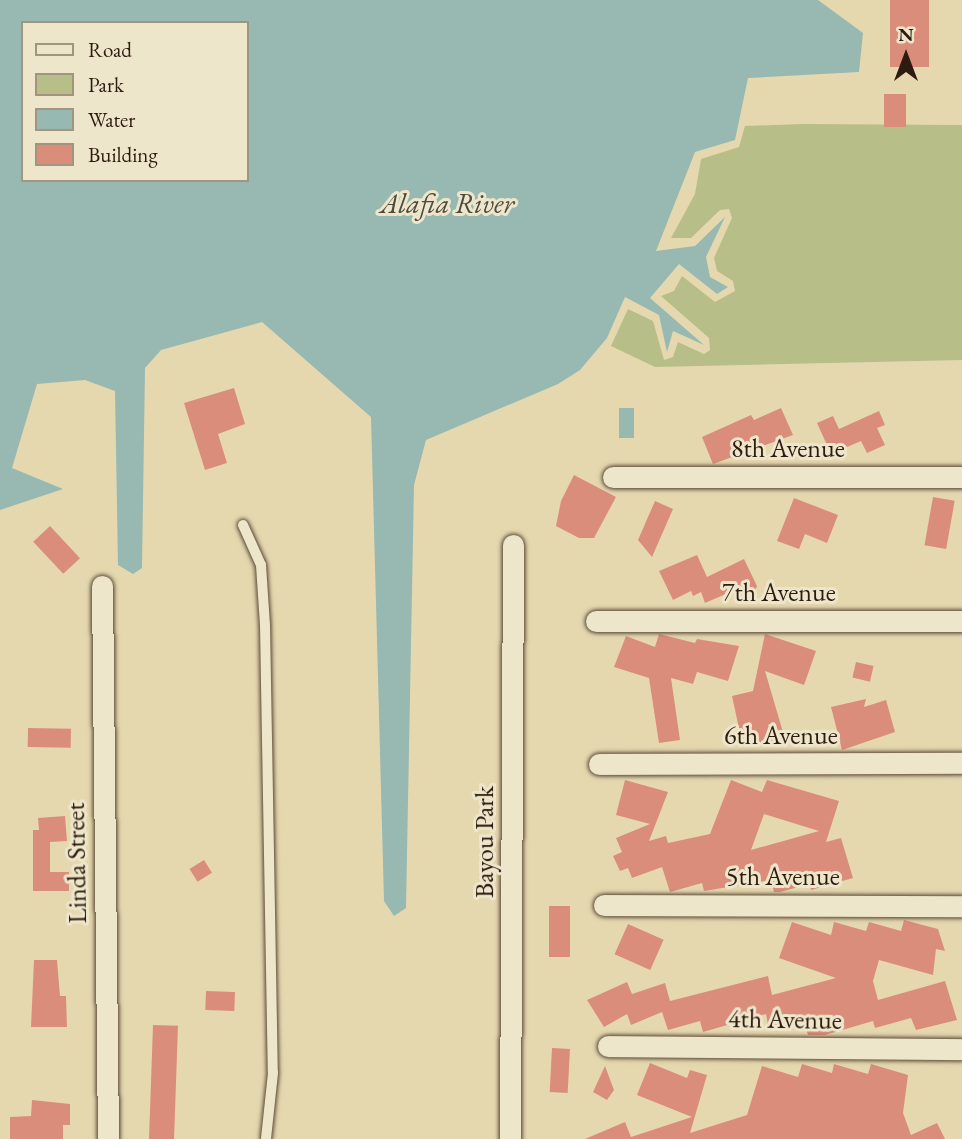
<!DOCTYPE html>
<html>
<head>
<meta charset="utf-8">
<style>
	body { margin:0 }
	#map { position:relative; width:962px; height:1139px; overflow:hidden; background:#e5d8af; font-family:"EB Garamond",serif }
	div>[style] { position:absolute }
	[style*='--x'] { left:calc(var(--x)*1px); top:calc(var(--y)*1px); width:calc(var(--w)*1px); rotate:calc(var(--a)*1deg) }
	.green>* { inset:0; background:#b8be88 }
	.water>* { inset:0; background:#97b9b1; transform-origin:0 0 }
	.building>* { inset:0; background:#db8d7b; transform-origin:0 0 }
	.roads { filter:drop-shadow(0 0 2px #5b4a37) drop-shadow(0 0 2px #5b4a37) }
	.service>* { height:10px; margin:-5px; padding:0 5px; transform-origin:5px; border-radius:5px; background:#eee6cb }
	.minor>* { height:21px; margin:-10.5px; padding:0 10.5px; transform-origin:10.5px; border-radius:10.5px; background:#eee6cb }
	span { translate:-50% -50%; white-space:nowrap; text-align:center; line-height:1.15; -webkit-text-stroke:6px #eee6cb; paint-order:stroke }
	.street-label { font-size:26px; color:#2d1b0f }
	.water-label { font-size:28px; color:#4d4a40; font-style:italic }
	.legend { position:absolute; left:21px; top:21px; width:228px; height:161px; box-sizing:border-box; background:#eee6cb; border:2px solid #a19580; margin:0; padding:9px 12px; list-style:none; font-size:21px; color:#2d1b0f }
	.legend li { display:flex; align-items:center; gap:14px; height:35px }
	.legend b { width:35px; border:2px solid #a19580 }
	.north { position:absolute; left:871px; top:21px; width:70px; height:70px; -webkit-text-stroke:5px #eee6cb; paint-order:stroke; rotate:0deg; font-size:19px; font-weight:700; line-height:28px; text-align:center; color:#2d1b0f }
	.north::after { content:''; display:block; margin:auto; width:24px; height:32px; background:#2d1b0f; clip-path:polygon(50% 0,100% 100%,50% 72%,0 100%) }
</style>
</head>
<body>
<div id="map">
	<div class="green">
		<i style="clip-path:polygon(802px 124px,962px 125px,962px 360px,655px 367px,611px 346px,628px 309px,653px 321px,664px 360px,673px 357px,678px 342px,704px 354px,710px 350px,709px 338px,661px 296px,674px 291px,682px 276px,715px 302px,735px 291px,733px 281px,717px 271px,714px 258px,732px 218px,729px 209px,720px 210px,691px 238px,671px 238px,695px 194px,701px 159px,739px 147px,745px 126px)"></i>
	</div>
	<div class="water">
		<i style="clip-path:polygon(evenodd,0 0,818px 0,863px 33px,859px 72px,748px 78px,735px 140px,695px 152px,656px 251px,695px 246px,725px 217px,706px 257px,710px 277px,728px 287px,717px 294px,679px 264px,650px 298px,704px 345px,673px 331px,667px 352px,659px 315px,625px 297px,607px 338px,580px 370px,558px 384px,426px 440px,414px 485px,406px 908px,394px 916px,384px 901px,371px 417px,262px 322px,161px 350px,145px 368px,142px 568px,133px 574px,118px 565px,115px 391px,85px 380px,37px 384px,12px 468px,63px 489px,0 510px,0 0,23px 23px,247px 23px,247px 180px,23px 180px,23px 23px)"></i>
		<i style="left:619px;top:408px;width:15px;height:30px"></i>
	</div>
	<div class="building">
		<i style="left:890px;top:0;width:39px;height:67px"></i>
		<i style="left:884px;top:94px;width:22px;height:33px"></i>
		<i style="clip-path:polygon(234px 388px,245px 424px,218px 434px,227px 463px,205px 470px,184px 403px)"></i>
		<i style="clip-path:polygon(781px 408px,793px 435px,713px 464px,702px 437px,751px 415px,754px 420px)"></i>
		<i style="clip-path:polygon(879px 411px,885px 425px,877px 428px,885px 445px,867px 453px,861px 441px,831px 454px,817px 423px,833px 416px,839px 429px)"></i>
		<i style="clip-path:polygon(574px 475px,616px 497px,594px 538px,579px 538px,556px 526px,561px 501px)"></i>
		<i style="left:933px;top:497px;width:22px;height:49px;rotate:10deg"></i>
		<i style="clip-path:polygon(794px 498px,838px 515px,827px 543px,805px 534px,799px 549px,777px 541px)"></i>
		<i style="clip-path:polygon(655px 501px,673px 509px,652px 557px,638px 540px)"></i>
		<i style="left:50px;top:526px;width:44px;height:23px;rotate:47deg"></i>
		<i style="clip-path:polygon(697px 555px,707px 577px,744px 559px,757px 586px,754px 594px,740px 601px,735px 590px,705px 603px,701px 592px,693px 596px,691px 591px,673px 600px,659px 571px)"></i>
		<i style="clip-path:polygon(659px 634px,695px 643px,697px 639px,739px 646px,728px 681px,697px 672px,693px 684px,671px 678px,680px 740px,659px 743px,649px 678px,614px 667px,626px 636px,655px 647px)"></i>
		<i style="clip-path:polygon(765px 634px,816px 651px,804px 685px,765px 671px,785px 739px,743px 747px,732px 696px,753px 691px)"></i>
		<i style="left:856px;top:662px;width:18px;height:16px;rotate:13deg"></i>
		<i style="clip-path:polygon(866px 699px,864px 707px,886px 700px,895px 732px,842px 750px,831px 707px)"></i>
		<i style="left:28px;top:728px;width:43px;height:19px;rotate:1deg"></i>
		<i style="clip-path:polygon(evenodd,625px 780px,668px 792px,649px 841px,666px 836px,668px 843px,710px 834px,731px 780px,762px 792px,767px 780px,839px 801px,826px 842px,841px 838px,853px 878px,811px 890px,810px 884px,780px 892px,774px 892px,771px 880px,704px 891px,702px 883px,670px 892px,662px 867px,632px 878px,628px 868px,620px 871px,613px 856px,622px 852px,616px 838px,650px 824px,616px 815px,625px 780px,764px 814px,819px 831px,751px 850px,764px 814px)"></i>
		<i style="clip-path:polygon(65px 816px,67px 841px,50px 842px,50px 872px,69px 872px,69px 891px,33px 891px,33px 830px,39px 830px,38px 818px)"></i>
		<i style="left:204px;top:860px;width:15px;height:17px;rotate:58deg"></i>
		<i style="left:549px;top:906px;width:21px;height:51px"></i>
		<i style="clip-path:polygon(904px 920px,938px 929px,945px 951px,936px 949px,933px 975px,879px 960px,873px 981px,878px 1000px,945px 981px,957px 1020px,916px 1030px,911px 1018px,875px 1028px,873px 1021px,825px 1035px,808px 1035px,804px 1022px,769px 1030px,766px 1014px,703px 1032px,700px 1021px,668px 1030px,662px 1012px,631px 1025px,627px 1014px,604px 1027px,587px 1000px,627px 982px,632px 994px,665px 983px,670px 1001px,768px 976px,772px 995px,836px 978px,779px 958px,792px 922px,831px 935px,834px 922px,866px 931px,869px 922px,901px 931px)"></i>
		<i style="left:628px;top:924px;width:39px;height:33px;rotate:24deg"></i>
		<i style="clip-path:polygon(34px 960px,57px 960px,60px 996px,66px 996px,67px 1027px,31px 1027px)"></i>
		<i style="left:206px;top:991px;width:29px;height:19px;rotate:2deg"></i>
		<i style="left:153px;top:1025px;width:25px;height:114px;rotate:2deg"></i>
		<i style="left:552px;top:1048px;width:18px;height:44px;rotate:3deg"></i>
		<i style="clip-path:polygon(650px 1063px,687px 1078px,690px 1070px,707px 1075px,690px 1133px,747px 1115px,762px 1066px,798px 1077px,802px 1064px,832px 1073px,834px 1064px,868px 1074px,871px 1064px,908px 1075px,903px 1113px,911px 1135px,937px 1123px,945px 1139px,585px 1139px,625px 1122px,631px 1137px,692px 1117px,637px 1095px)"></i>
		<i style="clip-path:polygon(605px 1066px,614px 1090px,607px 1100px,593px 1092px)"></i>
		<i style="clip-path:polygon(32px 1100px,70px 1104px,70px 1125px,63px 1125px,63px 1139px,10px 1139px,10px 1117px,31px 1116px)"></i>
	</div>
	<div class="roads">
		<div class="service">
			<i style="--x:243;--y:525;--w:44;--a:65.8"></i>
			<i style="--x:261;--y:565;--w:60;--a:86.2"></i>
			<i style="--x:265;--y:625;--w:448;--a:89"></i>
			<i style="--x:273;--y:1073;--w:66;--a:96.1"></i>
		</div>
		<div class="minor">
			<i style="--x:613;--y:477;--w:349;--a:0"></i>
			<i style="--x:102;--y:586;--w:553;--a:89.38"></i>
			<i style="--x:596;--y:621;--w:366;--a:0"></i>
			<i style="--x:599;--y:764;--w:363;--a:-0.2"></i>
			<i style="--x:604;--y:905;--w:358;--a:0.2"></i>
			<i style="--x:608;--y:1046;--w:354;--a:0.5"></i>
			<i style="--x:510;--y:1139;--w:594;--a:-89.71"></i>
		</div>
	</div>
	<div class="street-label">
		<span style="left:788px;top:449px">8th Avenue</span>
		<span style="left:779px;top:593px">7th Avenue</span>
		<span style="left:781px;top:736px">6th Avenue</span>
		<span style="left:485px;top:842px;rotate:-90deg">Bayou Park</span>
		<span style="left:77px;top:863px;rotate:-91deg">Linda Street</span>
		<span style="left:783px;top:877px">5th Avenue</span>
		<span style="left:785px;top:1020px;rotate:1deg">4th Avenue</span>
	</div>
	<div class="water-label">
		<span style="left:447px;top:203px">Alafia River</span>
	</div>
	<ul class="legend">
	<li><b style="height:9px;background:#eee6cb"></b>Road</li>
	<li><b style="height:19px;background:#b8be88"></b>Park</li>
	<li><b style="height:19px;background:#97b9b1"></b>Water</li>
	<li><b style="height:19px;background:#db8d7b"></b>Building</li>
	</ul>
	<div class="north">N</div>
</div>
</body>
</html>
